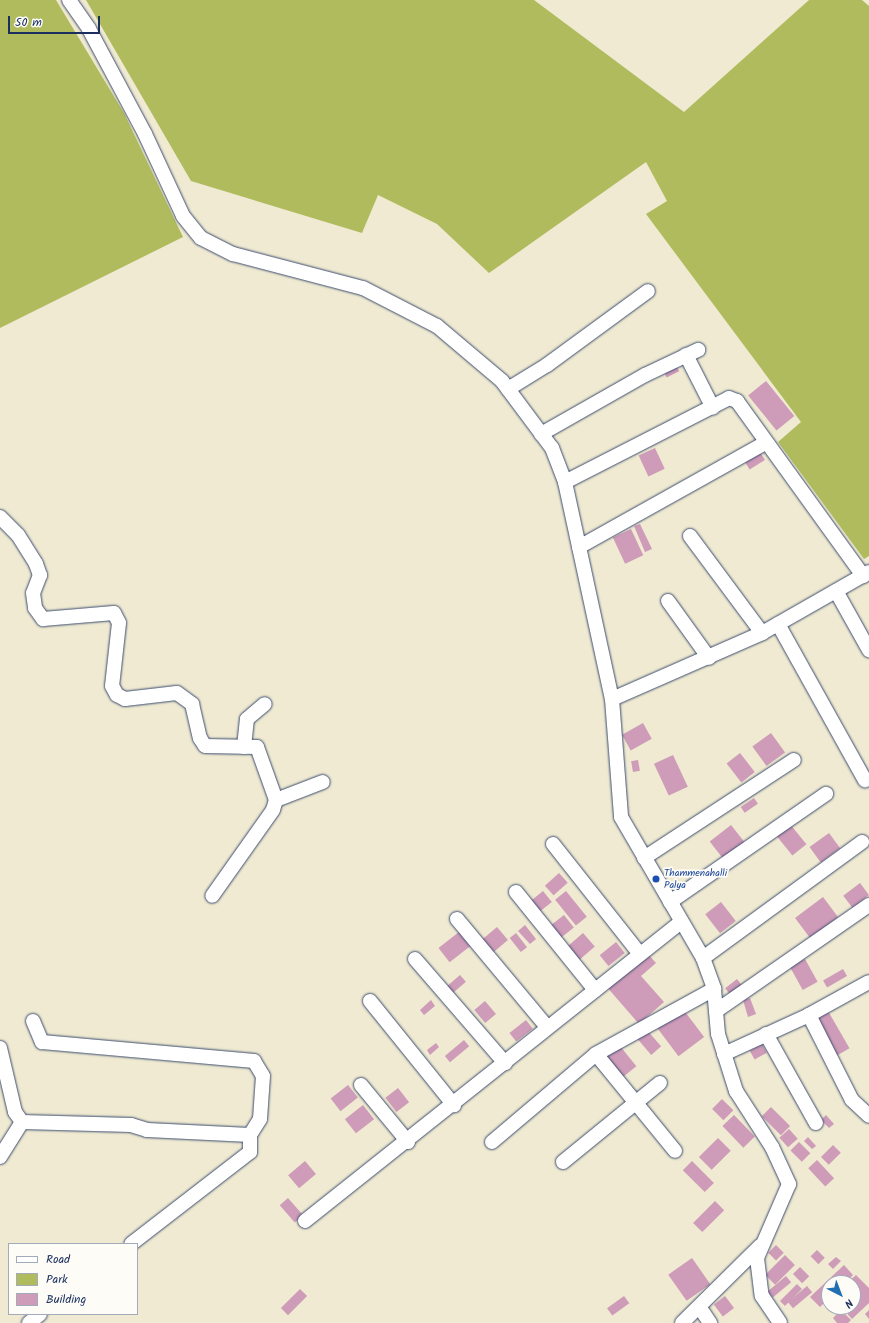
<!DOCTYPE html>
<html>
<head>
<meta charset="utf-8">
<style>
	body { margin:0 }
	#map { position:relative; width:869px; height:1323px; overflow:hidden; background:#efead1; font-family:Kalam,sans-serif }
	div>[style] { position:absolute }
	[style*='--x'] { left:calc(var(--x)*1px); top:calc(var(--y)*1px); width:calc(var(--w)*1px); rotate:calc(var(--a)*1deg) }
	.green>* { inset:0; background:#b0bb5d }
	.building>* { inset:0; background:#ce9bb8; transform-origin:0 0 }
	.roads { filter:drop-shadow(0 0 1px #3b4b6f) drop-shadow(0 0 1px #3b4b6f) }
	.minor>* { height:14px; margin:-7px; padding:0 7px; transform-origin:7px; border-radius:7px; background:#fff }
	.dots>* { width:11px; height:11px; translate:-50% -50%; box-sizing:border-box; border:2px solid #fdfcf7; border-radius:50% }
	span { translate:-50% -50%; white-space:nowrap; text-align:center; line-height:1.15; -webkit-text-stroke:3.5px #fdfcf7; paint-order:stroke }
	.transit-label { font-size:10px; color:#164399 }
	.left { translate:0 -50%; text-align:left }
	.legend { position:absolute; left:8px; top:1243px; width:130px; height:72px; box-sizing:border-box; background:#fdfcf7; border:1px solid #a3aaba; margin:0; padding:5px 7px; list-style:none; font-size:12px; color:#1b2f5e }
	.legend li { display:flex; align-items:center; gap:8px; height:20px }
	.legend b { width:20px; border:1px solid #a3aaba }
	.north { position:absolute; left:821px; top:1275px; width:40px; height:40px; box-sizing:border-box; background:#fdfcf7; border:1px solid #a3aaba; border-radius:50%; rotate:138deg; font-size:11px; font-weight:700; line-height:16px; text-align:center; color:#1b2f5e }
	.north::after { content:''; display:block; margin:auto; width:14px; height:18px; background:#1f6fb2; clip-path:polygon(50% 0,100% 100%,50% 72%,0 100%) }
	.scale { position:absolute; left:8px; top:16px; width:92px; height:18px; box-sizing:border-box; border:2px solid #1b2f5e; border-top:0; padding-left:5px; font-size:12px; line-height:14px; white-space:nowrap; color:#1b2f5e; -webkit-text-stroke:3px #fdfcf7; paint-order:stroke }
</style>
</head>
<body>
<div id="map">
	<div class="green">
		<i style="clip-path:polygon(0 0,56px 0,124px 113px,183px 237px,0 328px)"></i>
		<i style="clip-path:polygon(86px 0,534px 0,684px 112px,809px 0,862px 0,869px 6px,869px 556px,864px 559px,778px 442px,801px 422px,646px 214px,667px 201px,646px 162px,489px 273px,437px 224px,378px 195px,362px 233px,191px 181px)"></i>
	</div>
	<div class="building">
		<i style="left:676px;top:365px;width:7px;height:14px;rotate:63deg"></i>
		<i style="left:766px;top:381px;width:45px;height:23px;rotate:51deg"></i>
		<i style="left:655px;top:448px;width:23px;height:18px;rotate:65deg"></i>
		<i style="left:758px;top:449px;width:13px;height:18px;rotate:58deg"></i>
		<i style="clip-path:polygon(640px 524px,652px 549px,645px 552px,634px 526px)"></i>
		<i style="left:631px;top:529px;width:29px;height:20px;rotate:65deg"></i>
		<i style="left:643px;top:723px;width:18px;height:24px;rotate:61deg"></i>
		<i style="left:771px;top:733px;width:24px;height:23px;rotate:54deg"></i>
		<i style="left:740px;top:753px;width:24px;height:17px;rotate:52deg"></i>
		<i style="left:673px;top:755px;width:35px;height:21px;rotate:65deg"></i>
		<i style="left:638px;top:760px;width:11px;height:7px;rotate:80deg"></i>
		<i style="left:754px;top:798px;width:7px;height:16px;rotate:56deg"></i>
		<i style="left:790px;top:824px;width:26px;height:18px;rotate:51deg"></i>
		<i style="left:731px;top:825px;width:23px;height:27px;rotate:52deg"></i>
		<i style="left:829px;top:833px;width:19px;height:24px;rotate:54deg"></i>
		<i style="left:559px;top:873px;width:13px;height:19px;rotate:48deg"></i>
		<i style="left:860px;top:883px;width:15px;height:21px;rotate:53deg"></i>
		<i style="left:543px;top:891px;width:14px;height:19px;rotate:51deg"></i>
		<i style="left:566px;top:891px;width:33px;height:14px;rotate:51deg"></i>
		<i style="left:823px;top:897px;width:25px;height:35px;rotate:53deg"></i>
		<i style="left:721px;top:902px;width:24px;height:20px;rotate:52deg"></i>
		<i style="left:564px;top:915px;width:16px;height:18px;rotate:52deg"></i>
		<i style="clip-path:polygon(525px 925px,536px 939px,530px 944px,518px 931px)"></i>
		<i style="left:497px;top:927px;width:17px;height:22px;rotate:50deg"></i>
		<i style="left:459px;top:932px;width:18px;height:26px;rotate:52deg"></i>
		<i style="left:516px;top:933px;width:18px;height:8px;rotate:52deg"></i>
		<i style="left:583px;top:933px;width:18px;height:24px;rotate:49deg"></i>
		<i style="left:616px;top:942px;width:14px;height:21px;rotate:51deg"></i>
		<i style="clip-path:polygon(646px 952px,656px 963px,641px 976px,664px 1002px,639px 1024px,606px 986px)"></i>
		<i style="left:805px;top:959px;width:26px;height:17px;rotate:61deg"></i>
		<i style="left:843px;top:969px;width:8px;height:23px;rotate:60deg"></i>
		<i style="left:460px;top:975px;width:9px;height:21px;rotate:49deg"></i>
		<i style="left:737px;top:979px;width:11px;height:15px;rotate:52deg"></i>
		<i style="clip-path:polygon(750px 998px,756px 1014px,748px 1017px,743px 1000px)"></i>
		<i style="clip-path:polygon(431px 1000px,435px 1006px,424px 1015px,420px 1010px)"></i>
		<i style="left:485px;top:1001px;width:17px;height:14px;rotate:50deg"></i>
		<i style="left:683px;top:1009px;width:35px;height:32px;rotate:53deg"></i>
		<i style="left:828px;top:1011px;width:43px;height:15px;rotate:60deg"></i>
		<i style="left:526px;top:1020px;width:11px;height:21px;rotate:52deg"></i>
		<i style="left:646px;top:1029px;width:23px;height:13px;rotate:49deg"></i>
		<i style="left:464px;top:1040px;width:8px;height:25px;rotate:50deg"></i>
		<i style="clip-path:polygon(436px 1043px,439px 1047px,430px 1055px,427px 1050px)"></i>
		<i style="left:762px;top:1044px;width:10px;height:14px;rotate:61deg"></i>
		<i style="left:620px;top:1046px;width:26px;height:18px;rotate:51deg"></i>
		<i style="left:348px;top:1085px;width:16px;height:22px;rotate:52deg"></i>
		<i style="left:398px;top:1088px;width:18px;height:16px;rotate:52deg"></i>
		<i style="left:722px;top:1099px;width:16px;height:14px;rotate:45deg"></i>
		<i style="left:363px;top:1105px;width:18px;height:23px;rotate:52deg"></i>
		<i style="left:771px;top:1107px;width:27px;height:13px;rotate:45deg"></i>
		<i style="left:734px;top:1115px;width:30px;height:16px;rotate:46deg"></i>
		<i style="clip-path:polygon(826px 1115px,834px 1124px,829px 1128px,821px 1120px)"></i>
		<i style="left:789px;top:1129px;width:13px;height:13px;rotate:48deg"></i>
		<i style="clip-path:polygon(808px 1137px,816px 1146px,812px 1149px,804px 1141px)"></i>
		<i style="left:718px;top:1138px;width:18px;height:27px;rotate:45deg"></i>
		<i style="left:799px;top:1142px;width:16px;height:12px;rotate:45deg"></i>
		<i style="left:833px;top:1145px;width:11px;height:17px;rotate:45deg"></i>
		<i style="left:817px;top:1160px;width:25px;height:12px;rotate:47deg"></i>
		<i style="left:305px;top:1161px;width:17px;height:22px;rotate:50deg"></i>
		<i style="left:692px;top:1161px;width:31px;height:13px;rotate:45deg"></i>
		<i style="left:288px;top:1198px;width:23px;height:11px;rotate:49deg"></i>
		<i style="left:715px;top:1201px;width:13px;height:31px;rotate:45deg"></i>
		<i style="left:776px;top:1245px;width:11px;height:11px;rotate:45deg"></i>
		<i style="left:817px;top:1250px;width:11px;height:9px;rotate:45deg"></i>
		<i style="left:785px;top:1255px;width:14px;height:28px;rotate:45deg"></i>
		<i style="clip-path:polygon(836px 1257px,841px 1261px,833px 1269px,828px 1264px)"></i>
		<i style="left:692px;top:1258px;width:32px;height:29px;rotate:55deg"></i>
		<i style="clip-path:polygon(844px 1265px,853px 1275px,845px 1283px,829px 1283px,829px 1298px,820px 1307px,810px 1297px)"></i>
		<i style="left:800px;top:1267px;width:13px;height:10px;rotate:45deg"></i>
		<i style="clip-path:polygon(856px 1275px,869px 1288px,869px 1303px,852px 1319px,841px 1307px,853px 1307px,853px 1283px,847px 1283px)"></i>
		<i style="left:786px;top:1276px;width:8px;height:24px;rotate:50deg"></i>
		<i style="left:797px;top:1284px;width:7px;height:24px;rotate:45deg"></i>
		<i style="left:807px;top:1286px;width:8px;height:25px;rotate:50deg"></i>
		<i style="left:300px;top:1289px;width:10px;height:27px;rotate:45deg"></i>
		<i style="left:624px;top:1296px;width:9px;height:21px;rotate:54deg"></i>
		<i style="left:725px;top:1296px;width:15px;height:14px;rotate:53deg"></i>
		<i style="clip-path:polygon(841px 1310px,851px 1320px,848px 1323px,837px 1323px,833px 1318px)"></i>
		<i style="clip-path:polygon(869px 1310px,869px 1319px,865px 1314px)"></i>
	</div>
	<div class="roads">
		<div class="minor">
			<i style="--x:69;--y:0;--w:35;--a:55"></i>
			<i style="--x:89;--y:29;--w:119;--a:61.9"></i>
			<i style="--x:145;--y:134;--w:90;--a:65.1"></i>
			<i style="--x:183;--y:216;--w:28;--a:51"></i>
			<i style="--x:201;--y:238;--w:36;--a:27"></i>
			<i style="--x:233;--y:254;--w:134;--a:14.7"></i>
			<i style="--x:363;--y:288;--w:83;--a:27.2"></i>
			<i style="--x:437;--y:326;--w:85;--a:40.2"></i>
			<i style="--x:502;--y:381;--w:84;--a:53.3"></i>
			<i style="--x:552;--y:448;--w:36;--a:69"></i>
			<i style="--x:565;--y:482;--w:222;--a:77.8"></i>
			<i style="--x:612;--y:699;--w:118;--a:85.6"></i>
			<i style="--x:621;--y:817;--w:163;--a:59.8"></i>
			<i style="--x:703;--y:958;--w:33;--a:70"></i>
			<i style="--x:714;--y:989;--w:45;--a:84.9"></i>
			<i style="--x:718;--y:1034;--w:60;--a:72.5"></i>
			<i style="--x:736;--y:1091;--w:67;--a:57.3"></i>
			<i style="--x:772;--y:1147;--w:41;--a:65.3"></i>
			<i style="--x:789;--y:1184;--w:81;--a:113.4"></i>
			<i style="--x:757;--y:1258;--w:38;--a:83"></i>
			<i style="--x:762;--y:1296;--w:32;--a:56"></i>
			<i style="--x:686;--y:355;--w:59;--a:63"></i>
			<i style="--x:508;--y:389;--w:46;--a:-31.6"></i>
			<i style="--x:547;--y:365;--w:125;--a:-36.2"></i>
			<i style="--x:541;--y:434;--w:120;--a:-29.6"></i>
			<i style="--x:645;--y:375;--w:59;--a:-25.3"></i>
			<i style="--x:565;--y:482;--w:184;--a:-27.1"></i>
			<i style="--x:729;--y:398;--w:9;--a:21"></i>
			<i style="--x:737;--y:401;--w:216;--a:54.2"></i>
			<i style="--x:0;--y:517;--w:25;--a:45"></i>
			<i style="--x:18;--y:535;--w:34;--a:58"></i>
			<i style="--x:36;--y:564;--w:12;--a:70"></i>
			<i style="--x:40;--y:575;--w:19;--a:111"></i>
			<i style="--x:33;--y:593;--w:15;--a:82"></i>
			<i style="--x:35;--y:608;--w:14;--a:54"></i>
			<i style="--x:43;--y:619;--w:71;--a:-4.8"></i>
			<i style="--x:114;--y:613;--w:11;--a:63"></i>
			<i style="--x:119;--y:623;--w:63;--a:96.3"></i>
			<i style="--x:112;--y:686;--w:10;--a:61"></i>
			<i style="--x:117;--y:695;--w:9;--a:27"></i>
			<i style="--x:125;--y:699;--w:52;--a:-6.6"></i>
			<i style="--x:177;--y:693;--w:19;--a:36"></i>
			<i style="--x:192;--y:704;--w:35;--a:77"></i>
			<i style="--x:200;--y:738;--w:9;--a:58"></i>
			<i style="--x:205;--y:746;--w:52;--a:1.1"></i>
			<i style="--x:257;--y:747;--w:56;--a:70.3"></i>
			<i style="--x:276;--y:800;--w:10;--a:107"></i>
			<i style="--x:273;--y:810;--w:105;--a:125.3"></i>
			<i style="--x:690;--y:536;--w:121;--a:53.4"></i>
			<i style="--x:579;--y:547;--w:213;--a:-29.2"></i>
			<i style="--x:836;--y:591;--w:68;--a:60.8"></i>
			<i style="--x:668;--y:601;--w:70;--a:54.3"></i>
			<i style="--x:778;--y:624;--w:179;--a:60.9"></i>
			<i style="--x:612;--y:699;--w:164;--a:-23.7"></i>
			<i style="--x:762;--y:633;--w:123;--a:-29.7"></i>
			<i style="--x:244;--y:747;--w:28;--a:-84"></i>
			<i style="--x:247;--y:719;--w:23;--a:-40"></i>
			<i style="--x:276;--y:800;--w:50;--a:-21"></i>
			<i style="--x:553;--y:844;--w:139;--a:51.7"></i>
			<i style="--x:644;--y:858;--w:179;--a:-33.2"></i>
			<i style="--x:516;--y:892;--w:126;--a:51.1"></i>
			<i style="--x:670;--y:902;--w:190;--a:-34.7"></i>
			<i style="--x:457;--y:919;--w:141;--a:50.2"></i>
			<i style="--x:703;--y:958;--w:197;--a:-36.1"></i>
			<i style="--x:415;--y:959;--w:138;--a:49.1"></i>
			<i style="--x:370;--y:1001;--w:134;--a:51.1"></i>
			<i style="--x:716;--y:1011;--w:186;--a:-34.7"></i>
			<i style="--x:809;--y:1015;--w:95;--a:63.2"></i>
			<i style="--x:852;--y:1100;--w:23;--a:43"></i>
			<i style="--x:33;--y:1021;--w:23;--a:67"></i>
			<i style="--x:42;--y:1042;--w:213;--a:5.1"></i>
			<i style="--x:254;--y:1061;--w:17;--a:59"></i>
			<i style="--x:263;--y:1076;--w:43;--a:94"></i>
			<i style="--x:260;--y:1119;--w:19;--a:122"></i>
			<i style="--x:250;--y:1135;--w:17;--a:90"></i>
			<i style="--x:250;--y:1152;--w:150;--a:142.3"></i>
			<i style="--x:766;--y:1034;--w:102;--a:60.7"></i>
			<i style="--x:0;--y:1048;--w:66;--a:76.8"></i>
			<i style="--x:15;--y:1112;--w:12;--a:55"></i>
			<i style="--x:596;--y:1054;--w:125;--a:50.8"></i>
			<i style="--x:724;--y:1054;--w:94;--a:-24.6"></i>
			<i style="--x:809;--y:1015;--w:68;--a:-28.8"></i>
			<i style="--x:361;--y:1085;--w:74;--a:50.5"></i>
			<i style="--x:22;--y:1122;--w:109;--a:1.6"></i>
			<i style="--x:131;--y:1125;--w:17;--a:17"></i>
			<i style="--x:147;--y:1130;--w:103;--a:2.8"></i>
			<i style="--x:492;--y:1142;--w:136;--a:-40.2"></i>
			<i style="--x:596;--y:1054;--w:135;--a:-28.8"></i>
			<i style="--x:0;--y:1157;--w:41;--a:-57.8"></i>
			<i style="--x:563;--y:1162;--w:125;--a:-39.2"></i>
			<i style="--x:305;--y:1221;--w:480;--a:-38.5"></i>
			<i style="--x:700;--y:1308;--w:18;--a:56"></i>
			<i style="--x:29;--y:1323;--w:14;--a:-39"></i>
			<i style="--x:682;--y:1323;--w:110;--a:-44.6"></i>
		</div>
	</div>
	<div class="dots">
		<i style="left:656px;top:879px;background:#1a4fb4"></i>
	</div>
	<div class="transit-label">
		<span class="left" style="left:664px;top:879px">Thammenahalli<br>Palya</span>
	</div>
	<ul class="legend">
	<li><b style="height:5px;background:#fff"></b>Road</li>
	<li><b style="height:11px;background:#b0bb5d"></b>Park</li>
	<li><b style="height:11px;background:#ce9bb8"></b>Building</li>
	</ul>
	<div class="north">N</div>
	<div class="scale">50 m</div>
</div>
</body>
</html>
